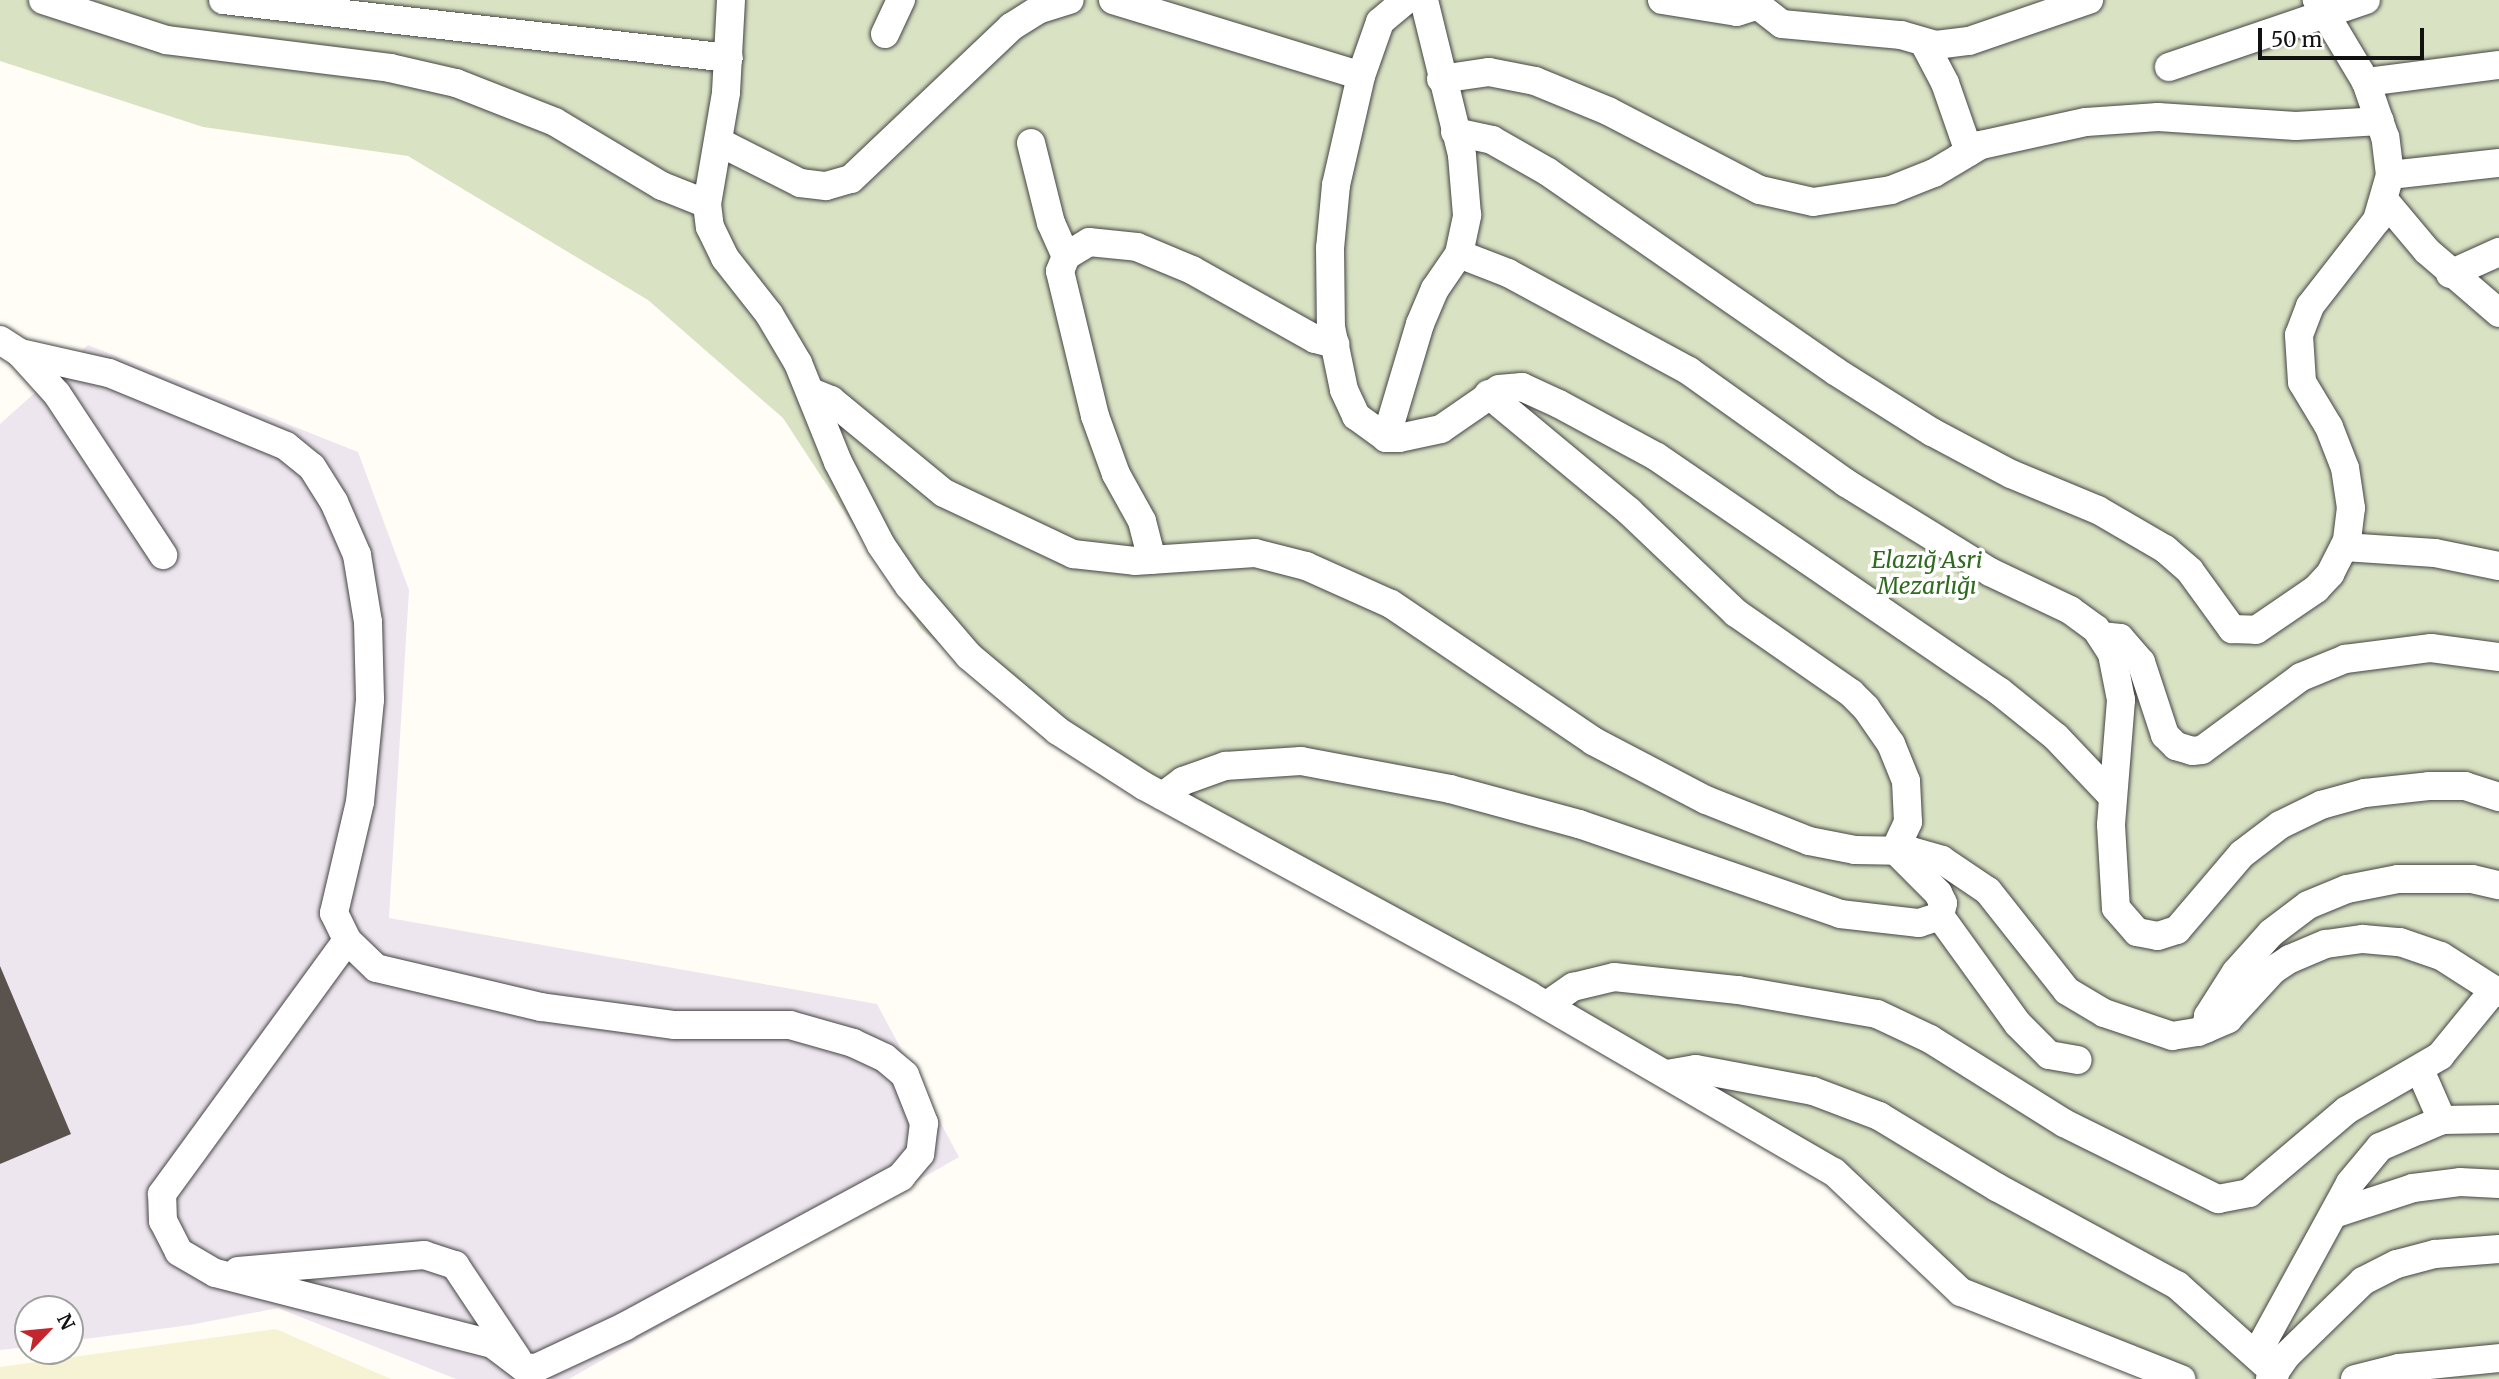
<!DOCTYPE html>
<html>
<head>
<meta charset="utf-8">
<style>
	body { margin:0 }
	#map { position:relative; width:2499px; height:1379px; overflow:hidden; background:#fffdf5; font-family:Merriweather,serif }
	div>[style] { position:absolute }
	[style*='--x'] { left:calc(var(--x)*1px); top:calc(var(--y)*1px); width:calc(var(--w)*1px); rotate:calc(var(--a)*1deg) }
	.industrial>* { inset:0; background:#eee6ef }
	.farmland>* { inset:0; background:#f6f3d4 }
	.cemetery>* { inset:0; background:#d9e3c4 }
	.building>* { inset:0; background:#5a524d }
	.roads { filter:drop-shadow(0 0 2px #444) drop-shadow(0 0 2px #444) }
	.minor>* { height:28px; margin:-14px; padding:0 14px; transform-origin:14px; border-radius:14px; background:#fff }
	span { translate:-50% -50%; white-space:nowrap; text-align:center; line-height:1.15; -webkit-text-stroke:7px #fff; paint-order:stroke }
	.park-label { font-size:23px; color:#2f6b1f; font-style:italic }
	.north { position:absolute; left:14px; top:1295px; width:70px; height:70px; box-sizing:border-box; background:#fff; border:2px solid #a0a0a0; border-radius:50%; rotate:64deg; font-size:19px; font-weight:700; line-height:28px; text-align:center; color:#111 }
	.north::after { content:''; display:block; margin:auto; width:24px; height:32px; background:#c4262e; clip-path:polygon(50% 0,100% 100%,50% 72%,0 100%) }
	.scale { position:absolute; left:2258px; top:28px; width:166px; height:32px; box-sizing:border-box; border:4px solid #111; border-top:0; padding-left:9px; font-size:21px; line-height:24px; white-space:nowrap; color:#111; -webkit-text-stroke:5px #fff; paint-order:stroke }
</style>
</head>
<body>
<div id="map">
	<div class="industrial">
		<i style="clip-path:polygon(88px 345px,358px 452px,409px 590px,389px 918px,877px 1004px,959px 1157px,569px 1379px,456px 1379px,278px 1308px,190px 1325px,70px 1341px,70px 1309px,28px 1309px,28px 1347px,0 1350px,0 424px)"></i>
	</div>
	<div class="farmland">
		<i style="clip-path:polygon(276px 1329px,391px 1379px,0 1379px,0 1367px)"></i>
	</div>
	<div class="cemetery">
		<i style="clip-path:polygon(0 0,2499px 0,2499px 1379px,2163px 1379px,1990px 1307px,1787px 1148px,1099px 775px,921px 629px,783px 418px,648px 300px,408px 156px,203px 127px,0 61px)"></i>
	</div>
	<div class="building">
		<i style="clip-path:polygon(0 966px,71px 1134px,0 1164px)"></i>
	</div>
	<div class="roads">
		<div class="minor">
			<i style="--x:43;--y:0;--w:129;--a:18"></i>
			<i style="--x:166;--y:40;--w:226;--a:7.1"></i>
			<i style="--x:390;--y:68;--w:68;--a:12.8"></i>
			<i style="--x:456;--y:83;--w:106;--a:21.5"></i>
			<i style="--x:555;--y:122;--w:125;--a:30.9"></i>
			<i style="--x:662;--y:186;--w:48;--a:21.8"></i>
			<i style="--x:223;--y:0;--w:509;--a:6.54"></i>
			<i style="--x:731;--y:0;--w:93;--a:93.1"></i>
			<i style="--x:726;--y:93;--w:113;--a:99.7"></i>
			<i style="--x:707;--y:204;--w:23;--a:83"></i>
			<i style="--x:710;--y:227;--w:34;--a:64"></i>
			<i style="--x:725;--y:258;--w:71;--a:51.8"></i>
			<i style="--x:769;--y:314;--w:57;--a:59.4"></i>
			<i style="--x:798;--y:363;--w:107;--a:68"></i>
			<i style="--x:838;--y:462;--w:93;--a:62.6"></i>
			<i style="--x:881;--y:545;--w:50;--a:55.7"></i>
			<i style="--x:909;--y:586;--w:92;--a:49.4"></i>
			<i style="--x:969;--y:656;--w:116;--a:40.1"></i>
			<i style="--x:1058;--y:731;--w:102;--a:32.6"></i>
			<i style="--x:1144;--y:786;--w:439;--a:28.5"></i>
			<i style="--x:1530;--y:996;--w:351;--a:30.1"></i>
			<i style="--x:1834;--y:1172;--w:175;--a:43.4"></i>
			<i style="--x:1961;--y:1292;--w:237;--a:21.6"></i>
			<i style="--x:1113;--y:0;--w:259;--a:17"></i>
			<i style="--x:1406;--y:0;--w:34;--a:140"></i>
			<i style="--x:1380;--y:22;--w:57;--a:109.4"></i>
			<i style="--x:1361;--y:76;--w:112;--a:102.9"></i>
			<i style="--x:1336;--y:185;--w:63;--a:95.4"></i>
			<i style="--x:1330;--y:248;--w:79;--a:89.3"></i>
			<i style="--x:1331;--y:327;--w:64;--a:78.3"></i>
			<i style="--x:1344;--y:390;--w:29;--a:65"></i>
			<i style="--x:1356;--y:416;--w:37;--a:36"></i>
			<i style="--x:1386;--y:438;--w:13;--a:0"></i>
			<i style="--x:1399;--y:438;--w:43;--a:-12.1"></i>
			<i style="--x:1441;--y:429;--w:70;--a:-34.6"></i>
			<i style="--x:1499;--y:389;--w:23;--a:-5"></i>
			<i style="--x:1522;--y:387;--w:41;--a:24.7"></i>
			<i style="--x:1559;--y:404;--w:111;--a:28.4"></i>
			<i style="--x:1657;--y:457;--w:414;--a:34.4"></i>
			<i style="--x:1999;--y:691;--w:73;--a:38.9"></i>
			<i style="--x:2056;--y:737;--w:81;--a:46.5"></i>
			<i style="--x:1662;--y:0;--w:76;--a:9.1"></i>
			<i style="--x:1737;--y:12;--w:20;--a:-18"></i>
			<i style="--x:1751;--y:0;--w:39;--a:38"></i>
			<i style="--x:1782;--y:24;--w:120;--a:5.3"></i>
			<i style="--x:1901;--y:35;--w:36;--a:16"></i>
			<i style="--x:1936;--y:45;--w:33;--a:-7"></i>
			<i style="--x:1969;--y:41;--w:127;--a:-18.9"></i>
			<i style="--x:885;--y:34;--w:38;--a:-65"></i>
			<i style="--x:1924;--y:43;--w:45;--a:62.3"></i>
			<i style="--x:1945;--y:83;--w:73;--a:70.8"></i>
			<i style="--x:2169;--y:67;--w:208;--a:-18.8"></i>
			<i style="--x:1441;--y:79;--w:49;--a:-8.3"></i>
			<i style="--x:1489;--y:72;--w:47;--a:11.1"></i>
			<i style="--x:1535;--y:81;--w:79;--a:22.3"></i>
			<i style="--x:1608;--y:111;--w:171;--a:27.5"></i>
			<i style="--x:1760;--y:190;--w:54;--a:12.8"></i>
			<i style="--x:1813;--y:202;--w:79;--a:-8.7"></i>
			<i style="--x:1891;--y:190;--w:46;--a:-21.6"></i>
			<i style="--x:1934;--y:173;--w:55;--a:-30.8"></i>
			<i style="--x:1981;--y:145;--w:107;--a:-12.4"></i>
			<i style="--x:2086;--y:122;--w:72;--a:-4"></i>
			<i style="--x:2158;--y:117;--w:138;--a:3.7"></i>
			<i style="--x:2296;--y:126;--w:84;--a:-3.4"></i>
			<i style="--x:2366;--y:82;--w:134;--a:-7.3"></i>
			<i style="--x:1455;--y:132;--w:38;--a:12"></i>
			<i style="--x:1492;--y:140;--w:64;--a:29.7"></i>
			<i style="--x:1548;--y:172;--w:349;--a:34.7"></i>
			<i style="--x:1835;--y:371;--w:115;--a:32.2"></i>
			<i style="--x:1932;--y:432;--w:89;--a:28"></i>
			<i style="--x:2011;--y:474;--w:94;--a:22.5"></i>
			<i style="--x:2098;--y:510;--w:78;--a:30.2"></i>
			<i style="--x:2165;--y:549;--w:33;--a:41"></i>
			<i style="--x:2190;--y:571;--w:72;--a:54.1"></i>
			<i style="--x:2232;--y:629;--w:24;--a:2"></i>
			<i style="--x:2256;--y:630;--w:73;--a:-34.3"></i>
			<i style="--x:2316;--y:589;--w:21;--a:-47"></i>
			<i style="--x:2330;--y:574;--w:38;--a:-63"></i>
			<i style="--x:2347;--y:540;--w:32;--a:-83"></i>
			<i style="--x:2351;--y:508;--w:40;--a:-98.5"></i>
			<i style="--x:2345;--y:468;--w:44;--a:-111.3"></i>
			<i style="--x:2329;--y:427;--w:52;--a:-121"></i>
			<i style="--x:2302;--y:382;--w:47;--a:-93.7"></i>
			<i style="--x:2299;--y:335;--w:31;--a:-69"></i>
			<i style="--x:2310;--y:306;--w:109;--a:-52.1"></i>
			<i style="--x:2377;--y:220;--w:47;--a:-73.9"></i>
			<i style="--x:2390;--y:175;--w:38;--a:-97"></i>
			<i style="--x:2385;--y:137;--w:58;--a:-109.1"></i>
			<i style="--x:2366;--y:82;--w:96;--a:-120.9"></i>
			<i style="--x:719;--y:142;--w:91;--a:26.8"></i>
			<i style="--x:800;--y:183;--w:26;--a:7"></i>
			<i style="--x:826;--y:186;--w:26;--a:-16"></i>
			<i style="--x:851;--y:179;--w:221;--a:-43.5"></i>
			<i style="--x:1011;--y:27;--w:34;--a:-32"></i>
			<i style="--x:1040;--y:9;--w:31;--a:-17"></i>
			<i style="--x:1031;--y:143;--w:82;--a:76"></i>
			<i style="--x:1051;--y:223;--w:36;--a:66"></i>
			<i style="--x:2390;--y:175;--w:110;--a:-6.3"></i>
			<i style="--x:2385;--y:201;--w:65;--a:50"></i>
			<i style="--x:2427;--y:251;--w:95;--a:40.7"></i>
			<i style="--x:1459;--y:254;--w:53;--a:21.2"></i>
			<i style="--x:1508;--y:273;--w:206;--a:28.4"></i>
			<i style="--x:1689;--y:371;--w:193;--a:35.5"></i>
			<i style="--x:1846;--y:483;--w:169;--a:31.7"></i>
			<i style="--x:1990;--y:572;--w:89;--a:25.4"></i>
			<i style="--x:2070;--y:610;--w:32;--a:36"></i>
			<i style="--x:2096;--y:629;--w:30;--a:57"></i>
			<i style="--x:2112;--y:654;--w:47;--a:78.9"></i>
			<i style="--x:2121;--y:700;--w:125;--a:94.6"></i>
			<i style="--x:2111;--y:825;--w:83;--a:86.6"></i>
			<i style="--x:2116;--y:908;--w:32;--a:49"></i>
			<i style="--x:2137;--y:932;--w:21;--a:11"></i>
			<i style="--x:2158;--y:936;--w:20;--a:-18"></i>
			<i style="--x:2177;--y:930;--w:100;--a:-49.5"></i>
			<i style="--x:2242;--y:854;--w:48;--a:-37.3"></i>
			<i style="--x:2280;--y:825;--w:46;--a:-26"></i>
			<i style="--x:2321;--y:805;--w:46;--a:-15.3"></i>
			<i style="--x:2365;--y:793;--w:64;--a:-6.2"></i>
			<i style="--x:2429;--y:786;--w:36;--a:0"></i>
			<i style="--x:2465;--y:786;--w:36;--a:18"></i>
			<i style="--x:2450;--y:274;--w:54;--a:-24.2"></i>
			<i style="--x:0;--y:340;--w:24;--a:33"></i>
			<i style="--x:20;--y:353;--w:91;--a:12.7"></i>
			<i style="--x:109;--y:373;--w:191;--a:22.4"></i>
			<i style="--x:286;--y:446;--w:33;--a:39"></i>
			<i style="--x:312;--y:467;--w:41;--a:57.8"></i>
			<i style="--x:334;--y:502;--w:58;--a:66.5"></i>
			<i style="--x:357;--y:555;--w:68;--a:80.7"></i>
			<i style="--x:368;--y:622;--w:78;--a:88.5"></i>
			<i style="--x:370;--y:700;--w:102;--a:95.6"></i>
			<i style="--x:360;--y:802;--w:114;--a:103.2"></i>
			<i style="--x:334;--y:913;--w:30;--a:64"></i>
			<i style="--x:347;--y:940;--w:40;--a:44"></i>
			<i style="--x:376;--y:968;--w:170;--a:13.3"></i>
			<i style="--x:541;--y:1007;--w:135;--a:7.7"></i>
			<i style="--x:675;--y:1025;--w:115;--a:0"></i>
			<i style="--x:790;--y:1025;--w:66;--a:15.9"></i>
			<i style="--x:853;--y:1043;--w:35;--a:25"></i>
			<i style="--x:885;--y:1058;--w:26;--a:40"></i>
			<i style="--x:905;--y:1075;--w:52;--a:68.4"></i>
			<i style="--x:924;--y:1123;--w:31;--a:97"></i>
			<i style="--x:920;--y:1154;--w:30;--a:130"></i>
			<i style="--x:901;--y:1177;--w:313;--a:151.6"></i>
			<i style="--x:626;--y:1326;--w:99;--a:155"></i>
			<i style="--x:536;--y:1368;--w:13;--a:-176"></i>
			<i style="--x:523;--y:1367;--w:39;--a:-143"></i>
			<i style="--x:492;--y:1344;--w:286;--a:-165.6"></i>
			<i style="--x:215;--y:1273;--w:42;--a:-149.7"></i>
			<i style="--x:179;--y:1252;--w:35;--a:-117"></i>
			<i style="--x:163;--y:1221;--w:27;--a:-92"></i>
			<i style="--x:162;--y:1194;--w:314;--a:-53.9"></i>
			<i style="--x:20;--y:353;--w:55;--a:47.9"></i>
			<i style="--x:57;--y:394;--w:193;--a:56.6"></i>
			<i style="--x:811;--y:392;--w:22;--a:22"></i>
			<i style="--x:831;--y:400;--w:146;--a:39.5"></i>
			<i style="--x:944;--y:493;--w:143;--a:25.3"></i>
			<i style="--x:1073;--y:554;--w:62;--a:6.4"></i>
			<i style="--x:1135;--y:561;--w:120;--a:-3.8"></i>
			<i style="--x:1255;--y:553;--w:53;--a:14.3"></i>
			<i style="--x:1306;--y:566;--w:93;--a:24.1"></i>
			<i style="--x:1391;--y:604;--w:244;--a:34.1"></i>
			<i style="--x:1593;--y:741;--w:127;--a:27.6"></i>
			<i style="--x:1706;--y:800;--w:111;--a:21.7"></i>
			<i style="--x:1809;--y:841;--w:47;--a:11.1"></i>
			<i style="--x:1855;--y:850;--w:56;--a:1"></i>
			<i style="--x:1911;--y:851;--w:32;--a:16"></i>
			<i style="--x:1942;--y:860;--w:55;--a:34"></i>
			<i style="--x:1988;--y:891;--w:127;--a:51.7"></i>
			<i style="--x:2067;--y:991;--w:43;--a:30.7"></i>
			<i style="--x:2104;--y:1013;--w:72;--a:18.7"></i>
			<i style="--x:2172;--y:1036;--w:26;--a:-9"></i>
			<i style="--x:2198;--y:1032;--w:33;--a:-23"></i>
			<i style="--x:2228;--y:1019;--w:67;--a:-47.4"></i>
			<i style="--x:2273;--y:970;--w:20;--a:-33"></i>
			<i style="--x:2290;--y:959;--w:39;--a:-23"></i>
			<i style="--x:2326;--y:944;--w:37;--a:-8"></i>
			<i style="--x:2363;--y:939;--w:37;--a:5"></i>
			<i style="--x:2400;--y:942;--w:43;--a:18.9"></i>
			<i style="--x:2441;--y:956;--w:69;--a:32.5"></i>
			<i style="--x:1386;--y:438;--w:119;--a:-73.4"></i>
			<i style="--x:1420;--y:324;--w:38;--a:-67"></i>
			<i style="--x:1435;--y:289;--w:42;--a:-55.6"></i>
			<i style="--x:1459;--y:254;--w:40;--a:-78"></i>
			<i style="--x:1467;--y:215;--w:60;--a:-94.8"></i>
			<i style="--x:1462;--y:155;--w:160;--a:-103.8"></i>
			<i style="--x:2344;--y:547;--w:91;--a:3.8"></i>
			<i style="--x:2435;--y:553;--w:65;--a:11.5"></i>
			<i style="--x:1152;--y:560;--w:40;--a:-104.4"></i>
			<i style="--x:1142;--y:521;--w:54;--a:-119"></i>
			<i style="--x:1116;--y:474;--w:62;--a:-109.9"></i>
			<i style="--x:1095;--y:416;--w:149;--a:-103.6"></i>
			<i style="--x:1060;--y:271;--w:16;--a:-68"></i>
			<i style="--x:1066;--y:256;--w:27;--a:-31"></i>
			<i style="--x:1089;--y:242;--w:48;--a:5.9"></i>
			<i style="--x:1137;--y:247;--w:60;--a:22.7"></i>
			<i style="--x:1192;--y:270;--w:141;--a:29.3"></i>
			<i style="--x:1315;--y:339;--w:21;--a:14"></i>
			<i style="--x:2101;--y:636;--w:19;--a:6"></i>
			<i style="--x:2120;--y:638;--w:32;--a:49"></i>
			<i style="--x:2141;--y:662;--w:77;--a:71.8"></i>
			<i style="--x:2165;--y:735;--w:16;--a:45"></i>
			<i style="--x:2176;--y:746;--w:17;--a:17"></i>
			<i style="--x:2192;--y:751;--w:10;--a:-6"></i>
			<i style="--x:2202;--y:750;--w:123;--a:-36.4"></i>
			<i style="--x:2301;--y:677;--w:48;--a:-22.2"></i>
			<i style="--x:2345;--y:659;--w:87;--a:-7.3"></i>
			<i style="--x:2431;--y:648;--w:69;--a:7.5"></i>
			<i style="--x:1163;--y:796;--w:25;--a:-37"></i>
			<i style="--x:1183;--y:781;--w:45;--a:-19.7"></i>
			<i style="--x:1225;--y:766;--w:76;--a:-3.8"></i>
			<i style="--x:1301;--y:761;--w:152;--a:10.6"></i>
			<i style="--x:1450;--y:789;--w:134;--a:15.2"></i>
			<i style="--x:1579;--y:824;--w:276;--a:19"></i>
			<i style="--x:1840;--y:914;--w:80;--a:6.5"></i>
			<i style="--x:1919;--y:923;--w:22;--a:-18"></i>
			<i style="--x:1940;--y:916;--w:13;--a:-77"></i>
			<i style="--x:1943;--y:903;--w:11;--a:-117"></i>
			<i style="--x:1938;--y:893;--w:61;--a:-135"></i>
			<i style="--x:1895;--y:850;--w:31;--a:-65"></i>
			<i style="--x:1908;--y:822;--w:41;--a:-92.8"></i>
			<i style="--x:1906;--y:781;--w:40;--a:-112"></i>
			<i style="--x:1891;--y:744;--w:44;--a:-124.8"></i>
			<i style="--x:1866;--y:708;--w:21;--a:-135"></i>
			<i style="--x:1851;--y:693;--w:140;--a:-145.2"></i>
			<i style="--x:1736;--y:613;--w:148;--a:-136.4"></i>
			<i style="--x:1629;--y:511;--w:183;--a:-140.3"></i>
			<i style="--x:1940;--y:916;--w:133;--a:54.2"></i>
			<i style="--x:2018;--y:1024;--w:44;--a:45"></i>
			<i style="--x:2049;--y:1055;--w:29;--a:10"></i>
			<i style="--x:1547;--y:1005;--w:32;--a:-35"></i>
			<i style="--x:1573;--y:987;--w:42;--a:-13.7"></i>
			<i style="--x:1614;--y:977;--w:125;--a:6"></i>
			<i style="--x:1738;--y:990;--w:141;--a:9.8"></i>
			<i style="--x:1877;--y:1014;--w:59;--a:25.3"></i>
			<i style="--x:1930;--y:1039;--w:158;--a:32.1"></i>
			<i style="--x:2064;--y:1123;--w:172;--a:26.3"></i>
			<i style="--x:2218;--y:1199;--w:32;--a:-11"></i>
			<i style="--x:2249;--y:1193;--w:128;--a:-40.3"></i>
			<i style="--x:2347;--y:1110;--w:108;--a:-30.1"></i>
			<i style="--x:2440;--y:1056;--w:85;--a:-50.7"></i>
			<i style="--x:2206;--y:1029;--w:13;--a:-81"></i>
			<i style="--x:2208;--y:1016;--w:52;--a:-57.5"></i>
			<i style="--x:2236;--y:972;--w:52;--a:-48.1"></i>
			<i style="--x:2271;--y:933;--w:46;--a:-37.1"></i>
			<i style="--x:2308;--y:905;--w:42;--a:-22.3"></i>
			<i style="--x:2347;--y:889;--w:52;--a:-11.1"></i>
			<i style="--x:2398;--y:879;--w:74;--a:0"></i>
			<i style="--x:2472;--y:879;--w:28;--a:13"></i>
			<i style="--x:2420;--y:1070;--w:55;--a:66.3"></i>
			<i style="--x:1667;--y:1074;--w:29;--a:-10"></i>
			<i style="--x:1696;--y:1069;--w:119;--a:10.6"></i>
			<i style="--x:1813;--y:1091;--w:71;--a:20.7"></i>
			<i style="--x:1879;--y:1116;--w:139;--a:31.2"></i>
			<i style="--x:1998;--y:1188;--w:204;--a:28.5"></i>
			<i style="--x:2177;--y:1285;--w:132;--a:41.9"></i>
			<i style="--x:2334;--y:1214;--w:83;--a:-18.2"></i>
			<i style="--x:2413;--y:1188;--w:47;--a:-7.3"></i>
			<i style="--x:2460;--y:1182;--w:39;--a:3"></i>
			<i style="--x:238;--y:1271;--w:187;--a:-4.9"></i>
			<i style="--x:424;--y:1255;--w:33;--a:18"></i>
			<i style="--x:455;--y:1265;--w:112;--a:56.3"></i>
			<i style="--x:2256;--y:1355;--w:196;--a:-61.3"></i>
			<i style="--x:2350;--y:1183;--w:47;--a:-50.2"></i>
			<i style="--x:2380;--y:1147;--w:68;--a:-23.5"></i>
			<i style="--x:2442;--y:1120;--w:57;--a:-1"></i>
			<i style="--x:2270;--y:1379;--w:29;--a:-55"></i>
			<i style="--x:2287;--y:1355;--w:106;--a:-44.2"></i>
			<i style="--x:2363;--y:1281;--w:38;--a:-27"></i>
			<i style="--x:2397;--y:1264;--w:39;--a:-15"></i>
			<i style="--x:2435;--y:1254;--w:64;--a:-4.5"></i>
			<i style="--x:2355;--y:1379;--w:45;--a:-14"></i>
			<i style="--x:2399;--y:1368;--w:100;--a:-5.7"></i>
		</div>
	</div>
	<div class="park-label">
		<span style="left:1927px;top:573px">Elazığ Asri<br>Mezarlığı</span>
	</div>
	<div class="north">N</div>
	<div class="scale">50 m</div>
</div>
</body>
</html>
